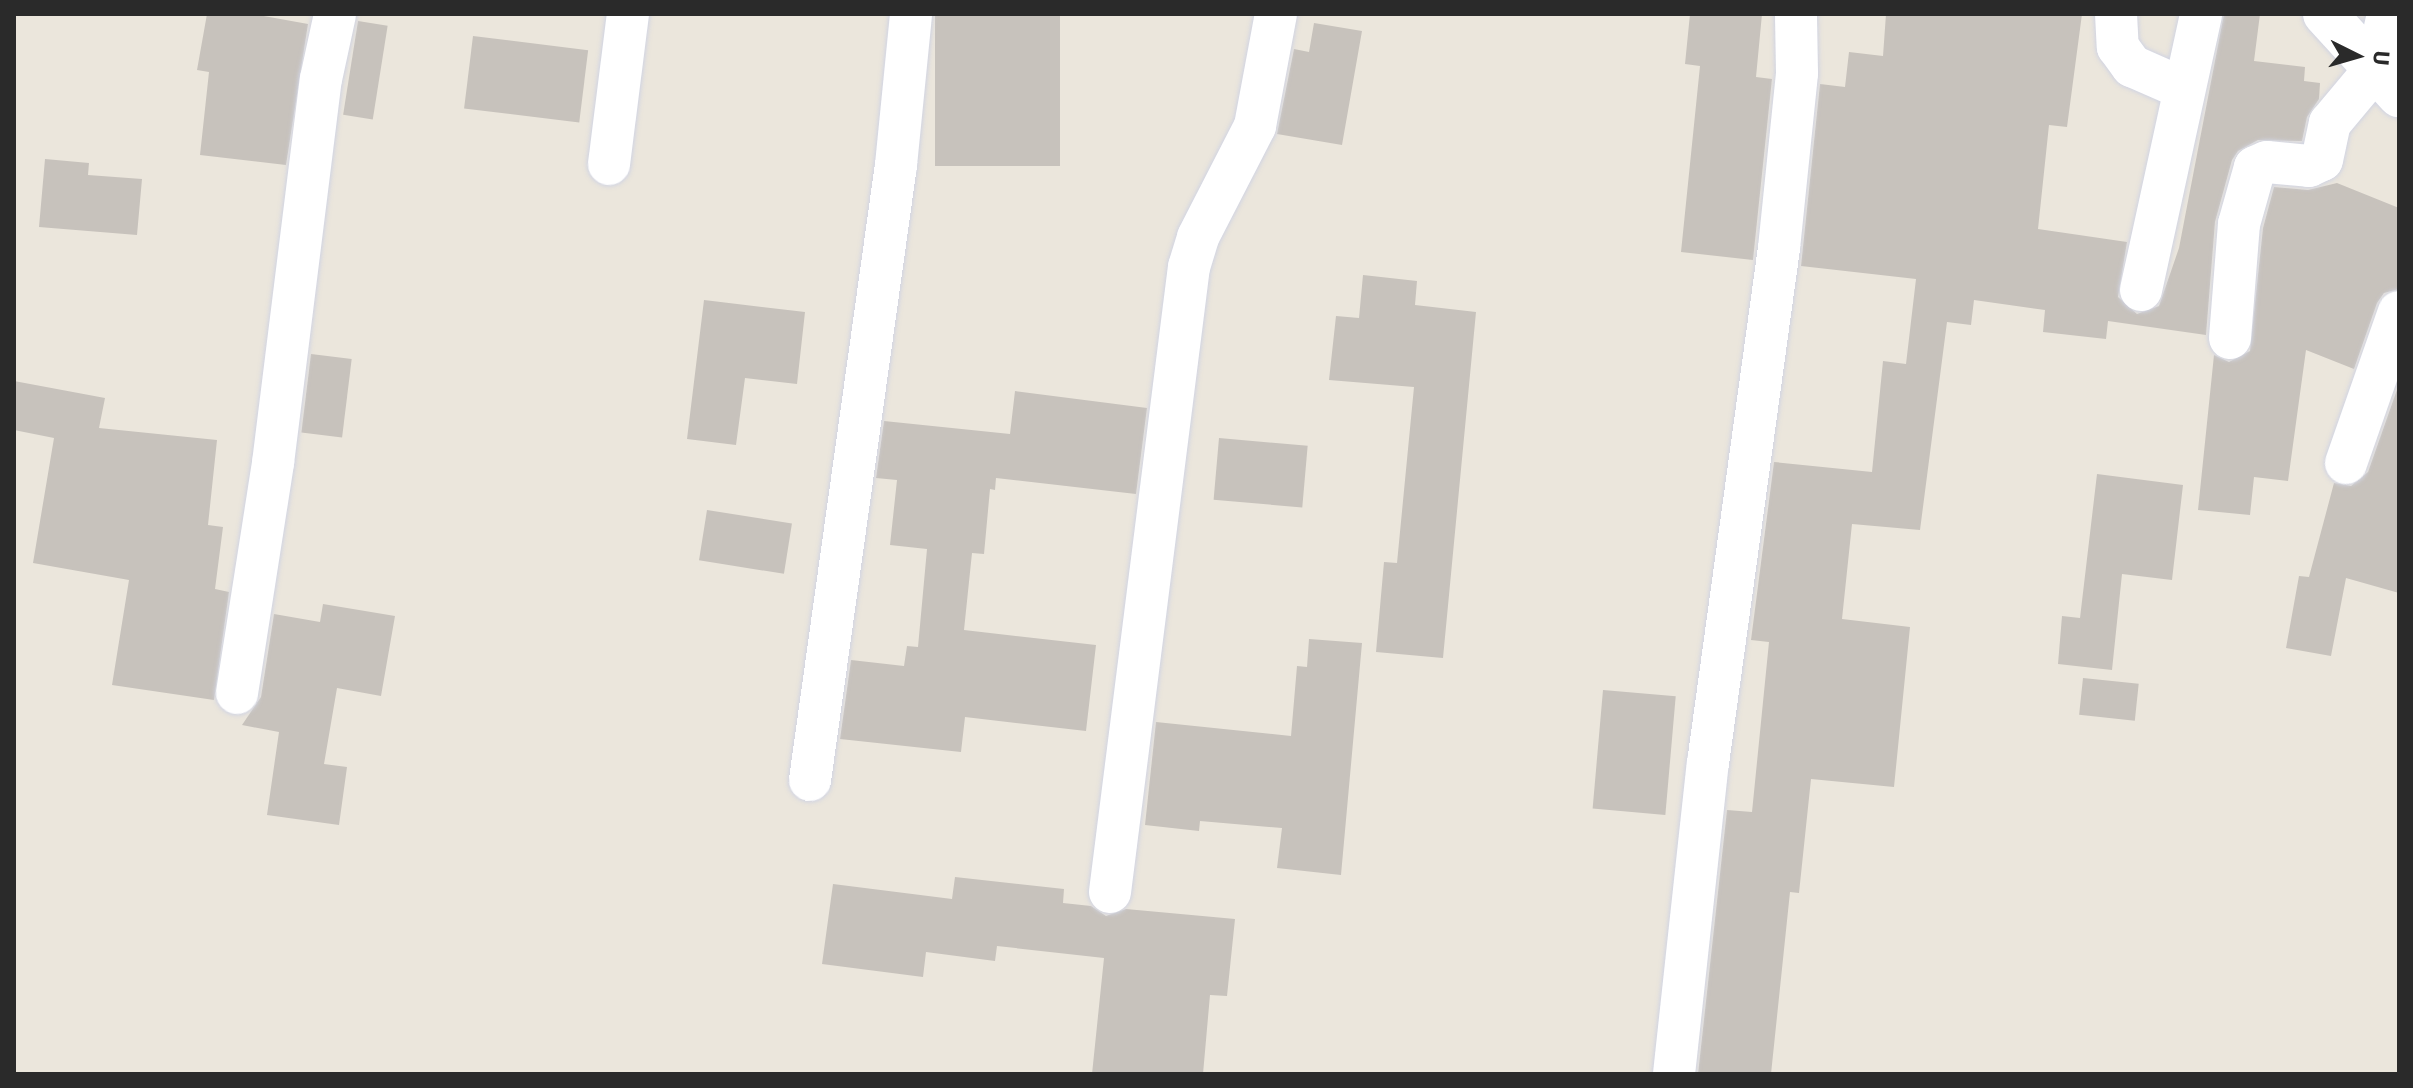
<!DOCTYPE html>
<html>
<head>
<meta charset="utf-8">
<style>
	body { margin:0 }
	#map { position:relative; width:2413px; height:1088px; overflow:hidden; background:#ebe6dc; font-family:"Fira Sans",sans-serif }
	div>[style] { position:absolute }
	[style*='--x'] { left:calc(var(--x)*1px); top:calc(var(--y)*1px); width:calc(var(--w)*1px); rotate:calc(var(--a)*1deg) }
	.building>* { inset:0; background:#c7c2bc; transform-origin:0 0 }
	.roads { filter:drop-shadow(0 0 2px #d1d4e2) drop-shadow(0 0 2px #d1d4e2) }
	.minor>* { height:42px; margin:-21px; padding:0 21px; transform-origin:21px; border-radius:21px; background:#fff }
	.tertiary>* { height:44px; margin:-22px; padding:0 22px; transform-origin:22px; border-radius:22px; background:#fff }
	span { translate:-50% -50%; white-space:nowrap; text-align:center; line-height:1.15; -webkit-text-stroke:6px #fff; paint-order:stroke }
	.frame { position:absolute; inset:0; border:16px solid #2a2a2a; pointer-events:none }
	.north { position:absolute; left:2317px; top:16px; width:80px; height:80px; -webkit-text-stroke:6px #fff; paint-order:stroke; rotate:95deg; font-size:22px; font-weight:700; line-height:32px; text-align:center; color:#2a2a2a }
	.north::after { content:''; display:block; margin:auto; width:28px; height:36px; background:#2a2a2a; clip-path:polygon(50% 0,100% 100%,50% 72%,0 100%) }
</style>
</head>
<body>
<div id="map">
	<div class="building">
		<i style="clip-path:polygon(207px 14px,252px 14px,308px 24px,286px 165px,200px 155px,209px 72px,197px 70px)"></i>
		<i style="left:935px;top:14px;width:125px;height:152px"></i>
		<i style="clip-path:polygon(1690px 14px,1762px 14px,1756px 77px,1772px 79px,1753px 260px,1681px 252px,1700px 66px,1685px 64px)"></i>
		<i style="clip-path:polygon(1886px 14px,2082px 14px,2067px 127px,2049px 125px,2038px 229px,2127px 242px,2118px 297px,2137px 314px,2159px 306px,2179px 248px,2224px 14px,2260px 14px,2254px 61px,2305px 67px,2304px 81px,2320px 83px,2319px 99px,2307px 117px,2302px 141px,2258px 140px,2238px 151px,2232px 160px,2215px 222px,2206px 335px,2108px 321px,2106px 339px,2043px 332px,2045px 310px,1974px 300px,1971px 325px,1947px 322px,1920px 530px,1852px 524px,1842px 619px,1910px 627px,1894px 787px,1811px 779px,1799px 893px,1790px 892px,1771px 1074px,1698px 1074px,1727px 810px,1752px 812px,1769px 642px,1751px 640px,1774px 462px,1872px 472px,1883px 361px,1906px 364px,1916px 279px,1801px 266px,1820px 84px,1845px 87px,1849px 52px,1883px 56px)"></i>
		<i style="left:358px;top:21px;width:30px;height:95px;rotate:9deg"></i>
		<i style="clip-path:polygon(1314px 23px,1362px 31px,1342px 145px,1277px 134px,1294px 49px,1309px 52px)"></i>
		<i style="left:473px;top:36px;width:116px;height:73px;rotate:7deg"></i>
		<i style="clip-path:polygon(45px 159px,89px 163px,88px 175px,142px 179px,137px 235px,39px 227px)"></i>
		<i style="clip-path:polygon(2337px 183px,2399px 208px,2399px 289px,2384px 293px,2377px 303px,2354px 369px,2306px 350px,2288px 481px,2254px 477px,2250px 515px,2198px 510px,2214px 355px,2229px 362px,2250px 351px,2263px 228px,2274px 187px,2308px 190px)"></i>
		<i style="clip-path:polygon(1363px 275px,1417px 281px,1415px 305px,1476px 312px,1443px 658px,1376px 652px,1384px 562px,1397px 563px,1414px 387px,1329px 380px,1336px 316px,1359px 318px)"></i>
		<i style="clip-path:polygon(704px 300px,805px 312px,797px 384px,745px 378px,736px 445px,687px 439px)"></i>
		<i style="left:311px;top:354px;width:41px;height:79px;rotate:7deg"></i>
		<i style="clip-path:polygon(14px 381px,105px 398px,99px 428px,217px 440px,208px 525px,223px 527px,215px 589px,229px 592px,214px 700px,112px 685px,129px 580px,33px 563px,54px 438px,14px 430px)"></i>
		<i style="clip-path:polygon(2399px 384px,2399px 593px,2346px 578px,2331px 656px,2286px 648px,2299px 576px,2309px 577px,2334px 483px,2351px 486px,2368px 472px)"></i>
		<i style="clip-path:polygon(1015px 391px,1147px 408px,1136px 494px,996px 478px,995px 490px,990px 489px,984px 554px,972px 553px,964px 630px,1096px 645px,1086px 731px,965px 717px,961px 752px,840px 739px,851px 660px,904px 666px,907px 646px,918px 647px,927px 549px,890px 545px,897px 480px,876px 478px,884px 421px,1010px 434px)"></i>
		<i style="left:1219px;top:438px;width:89px;height:62px;rotate:5deg"></i>
		<i style="clip-path:polygon(2097px 474px,2183px 485px,2172px 580px,2122px 574px,2112px 670px,2058px 664px,2062px 616px,2080px 618px)"></i>
		<i style="left:707px;top:510px;width:86px;height:51px;rotate:9deg"></i>
		<i style="clip-path:polygon(323px 604px,395px 616px,381px 696px,337px 688px,324px 764px,347px 767px,339px 825px,267px 815px,279px 732px,242px 725px,261px 697px,274px 614px,320px 622px)"></i>
		<i style="clip-path:polygon(1309px 639px,1362px 643px,1341px 875px,1277px 868px,1282px 828px,1200px 821px,1199px 831px,1145px 825px,1156px 722px,1291px 736px,1297px 666px,1307px 667px)"></i>
		<i style="left:2083px;top:678px;width:56px;height:37px;rotate:6deg"></i>
		<i style="left:1603px;top:690px;width:73px;height:119px;rotate:5deg"></i>
		<i style="clip-path:polygon(955px 877px,1064px 889px,1063px 903px,1091px 906px,1106px 916px,1126px 909px,1235px 919px,1227px 996px,1210px 995px,1203px 1074px,1092px 1074px,1104px 958px,997px 946px,995px 961px,926px 952px,923px 977px,822px 964px,833px 884px,952px 899px)"></i>
	</div>
	<div class="roads">
		<div class="minor">
			<i style="--x:2116;--y:14;--w:33;--a:87"></i>
			<i style="--x:2118;--y:47;--w:24;--a:54"></i>
			<i style="--x:2132;--y:66;--w:55;--a:23.7"></i>
			<i style="--x:609;--y:164;--w:151;--a:-82.8"></i>
			<i style="--x:2141;--y:290;--w:282;--a:-77.7"></i>
			<i style="--x:2230;--y:338;--w:114;--a:-85.5"></i>
			<i style="--x:2239;--y:224;--w:59;--a:-74.3"></i>
			<i style="--x:2255;--y:167;--w:13;--a:-23"></i>
			<i style="--x:2267;--y:162;--w:42;--a:5.4"></i>
			<i style="--x:2309;--y:166;--w:14;--a:-25"></i>
			<i style="--x:2322;--y:160;--w:38;--a:-78"></i>
			<i style="--x:2330;--y:123;--w:72;--a:-50.1"></i>
			<i style="--x:2376;--y:68;--w:55;--a:-77.5"></i>
			<i style="--x:2346;--y:463;--w:160;--a:-70.7"></i>
			<i style="--x:237;--y:693;--w:233;--a:-81.1"></i>
			<i style="--x:273;--y:463;--w:387;--a:-82.9"></i>
			<i style="--x:321;--y:79;--w:66;--a:-77.8"></i>
			<i style="--x:810;--y:780;--w:621;--a:-82.04"></i>
			<i style="--x:896;--y:165;--w:152;--a:-84.3"></i>
			<i style="--x:1110;--y:892;--w:630;--a:-82.8"></i>
			<i style="--x:1189;--y:267;--w:31;--a:-73"></i>
			<i style="--x:1198;--y:237;--w:125;--a:-62.8"></i>
			<i style="--x:1255;--y:126;--w:114;--a:-79.4"></i>
			<i style="--x:1674;--y:1074;--w:313;--a:-83.8"></i>
			<i style="--x:1708;--y:763;--w:520;--a:-82.15"></i>
			<i style="--x:1779;--y:248;--w:176;--a:-84.1"></i>
			<i style="--x:1797;--y:73;--w:59;--a:-91"></i>
		</div>
		<div class="tertiary">
			<i style="--x:2325;--y:14;--w:110;--a:47.6"></i>
		</div>
	</div>
	<div class="frame"></div>
	<div class="north">U</div>
</div>
</body>
</html>
